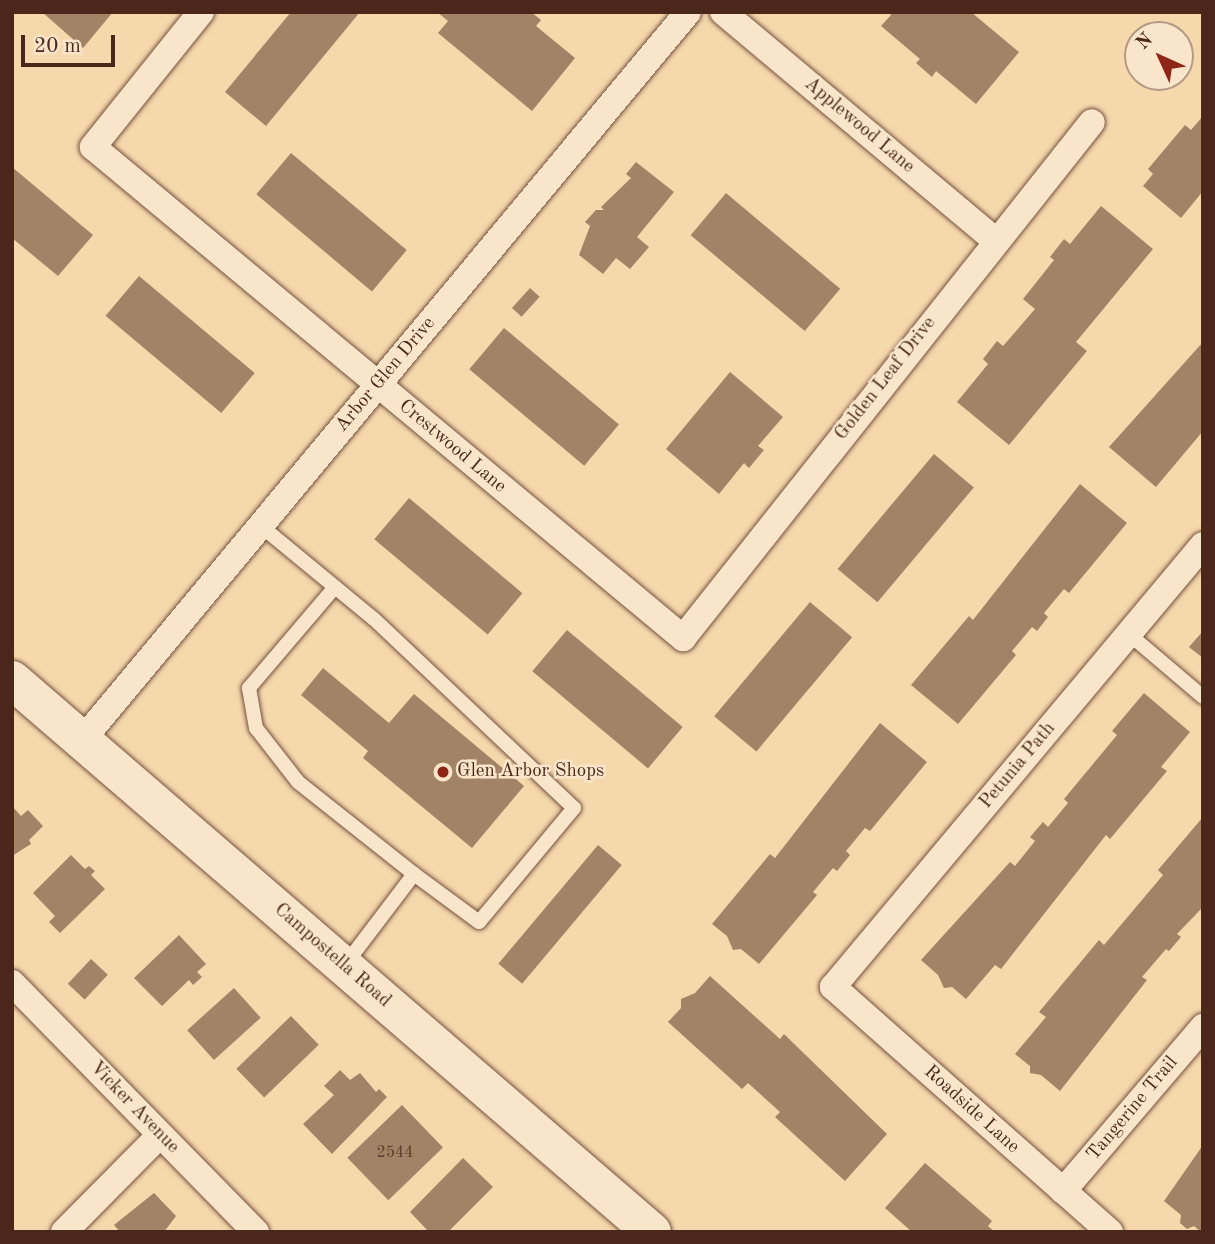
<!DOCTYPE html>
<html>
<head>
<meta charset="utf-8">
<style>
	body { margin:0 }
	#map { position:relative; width:1215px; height:1244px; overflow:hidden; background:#f6d8ad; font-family:"Old Standard TT",serif }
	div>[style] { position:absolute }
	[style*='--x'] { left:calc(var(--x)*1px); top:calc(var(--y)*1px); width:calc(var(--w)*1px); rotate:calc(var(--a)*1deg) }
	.building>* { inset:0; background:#a38366; transform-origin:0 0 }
	.roads { filter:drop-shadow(0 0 2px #75533f) drop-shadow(0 0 2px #75533f) }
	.service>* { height:14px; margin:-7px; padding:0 7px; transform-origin:7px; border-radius:7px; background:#f9e6ca }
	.minor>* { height:26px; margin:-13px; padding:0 13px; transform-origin:13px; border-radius:13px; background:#f9e6ca }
	.secondary>* { height:38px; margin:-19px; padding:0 19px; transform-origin:19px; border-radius:19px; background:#f9e6ca }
	.dots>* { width:19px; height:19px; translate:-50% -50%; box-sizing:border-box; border:4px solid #f9e6ca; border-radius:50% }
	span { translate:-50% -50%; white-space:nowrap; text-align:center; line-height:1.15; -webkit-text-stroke:5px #f9e6ca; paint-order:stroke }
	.number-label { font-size:16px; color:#603e2d }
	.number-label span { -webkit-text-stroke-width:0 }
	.street-label { font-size:19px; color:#4a271a }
	.poi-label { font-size:19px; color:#4a271a }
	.left { translate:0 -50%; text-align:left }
	.frame { position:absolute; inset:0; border:14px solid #4a271a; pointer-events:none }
	.north { position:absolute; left:1124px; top:21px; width:70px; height:70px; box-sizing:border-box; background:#f9e6ca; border:2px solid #b39a84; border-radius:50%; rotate:315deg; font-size:19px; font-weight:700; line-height:28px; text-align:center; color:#4a271a }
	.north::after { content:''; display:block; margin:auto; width:24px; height:32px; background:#8f2418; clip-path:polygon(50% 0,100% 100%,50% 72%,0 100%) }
	.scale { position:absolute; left:21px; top:35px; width:94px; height:32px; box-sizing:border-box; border:4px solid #4a271a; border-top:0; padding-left:9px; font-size:21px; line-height:24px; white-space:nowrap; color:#4a271a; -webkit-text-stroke:5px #f9e6ca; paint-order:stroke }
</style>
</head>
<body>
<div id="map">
	<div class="building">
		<i style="clip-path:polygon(42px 12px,113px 12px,83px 48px)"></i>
		<i style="clip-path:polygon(291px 12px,360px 12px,266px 126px,225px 92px)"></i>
		<i style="clip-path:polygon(437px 12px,531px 12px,541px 20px,536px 26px,575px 58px,532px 111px,438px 33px,448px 21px)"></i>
		<i style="clip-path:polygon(888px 12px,971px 12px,1019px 52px,976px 104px,936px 71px,932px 77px,916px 63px,920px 59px,881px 26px,891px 15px)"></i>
		<i style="clip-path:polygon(1203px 116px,1203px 191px,1181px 218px,1143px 186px,1153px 174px,1148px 169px,1185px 125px,1191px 130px)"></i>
		<i style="left:291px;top:153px;width:151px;height:54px;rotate:40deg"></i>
		<i style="clip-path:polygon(636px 162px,674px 192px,637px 237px,649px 247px,630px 269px,616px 258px,603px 274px,579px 255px,590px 226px,585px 222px,596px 210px,604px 210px,601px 207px,631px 178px,626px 174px)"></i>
		<i style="clip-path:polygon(12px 167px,93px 235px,58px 276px,12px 238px)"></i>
		<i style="left:726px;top:193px;width:149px;height:55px;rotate:40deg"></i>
		<i style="clip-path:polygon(1101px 206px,1153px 249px,1076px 342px,1087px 351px,1009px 445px,957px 402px,988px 364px,983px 359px,997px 341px,1003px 346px,1035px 309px,1023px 299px,1054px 260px,1050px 257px,1064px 239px,1070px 244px)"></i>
		<i style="left:139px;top:276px;width:151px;height:52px;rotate:40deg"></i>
		<i style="left:530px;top:288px;width:13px;height:27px;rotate:42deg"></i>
		<i style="left:504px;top:328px;width:150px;height:54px;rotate:40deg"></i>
		<i style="clip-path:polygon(1203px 342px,1203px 431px,1156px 487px,1109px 447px)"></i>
		<i style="clip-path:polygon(730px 372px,783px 417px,758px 446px,764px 450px,749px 468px,744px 463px,719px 494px,666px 449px)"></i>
		<i style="left:934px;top:454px;width:52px;height:150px;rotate:40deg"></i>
		<i style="clip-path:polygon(1080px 484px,1127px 523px,1069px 593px,1064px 589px,1044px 613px,1048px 617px,1037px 631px,1032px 627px,1012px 651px,1016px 655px,958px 724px,911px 685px,969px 616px,973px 620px)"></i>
		<i style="left:409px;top:498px;width:148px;height:54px;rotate:40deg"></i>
		<i style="left:810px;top:602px;width:55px;height:149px;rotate:40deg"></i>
		<i style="left:567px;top:630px;width:151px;height:54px;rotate:40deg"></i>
		<i style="clip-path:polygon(1203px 631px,1203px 658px,1189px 647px)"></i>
		<i style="clip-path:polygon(323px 668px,389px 723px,414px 694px,524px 786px,472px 848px,363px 758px,368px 751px,301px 695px)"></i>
		<i style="clip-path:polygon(1144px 693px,1190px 732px,1161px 767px,1167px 771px,1110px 839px,1106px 835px,1001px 969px,995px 965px,966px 999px,952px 987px,944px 988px,938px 975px,921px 960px,1010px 862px,1015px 866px,1035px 841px,1030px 837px,1043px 822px,1048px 827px,1068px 803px,1064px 799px,1117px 735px,1112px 731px)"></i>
		<i style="clip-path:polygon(880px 723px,927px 762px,870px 831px,865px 828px,846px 851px,850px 855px,837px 871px,833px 868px,813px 892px,817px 895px,759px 964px,741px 949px,733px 950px,727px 936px,712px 924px,770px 854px,775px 858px)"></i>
		<i style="clip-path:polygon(12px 806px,21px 816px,28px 810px,43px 826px,29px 840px,31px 844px,12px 856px)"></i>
		<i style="clip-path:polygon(1203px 817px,1203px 907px,1177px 934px,1181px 937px,1169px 951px,1166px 949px,1142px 977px,1147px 980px,1060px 1091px,1041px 1075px,1030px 1073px,1030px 1066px,1015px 1054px,1046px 1017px,1039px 1012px,1099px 940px,1104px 945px,1163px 875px,1158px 870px)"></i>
		<i style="left:598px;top:845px;width:31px;height:155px;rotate:40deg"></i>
		<i style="clip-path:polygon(71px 855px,85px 869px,89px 866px,95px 871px,91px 875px,105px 889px,60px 933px,49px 922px,55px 916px,33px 893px)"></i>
		<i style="clip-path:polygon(179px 935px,206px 964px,197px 972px,202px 977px,193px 985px,189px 980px,162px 1006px,134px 978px)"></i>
		<i style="left:91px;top:959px;width:23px;height:34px;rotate:43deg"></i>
		<i style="clip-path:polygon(710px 976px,780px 1039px,784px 1034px,887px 1134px,845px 1181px,775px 1117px,780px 1112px,748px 1083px,742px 1089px,668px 1022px,681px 1008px,681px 999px,695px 993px)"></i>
		<i style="left:234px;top:988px;width:40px;height:63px;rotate:48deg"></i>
		<i style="left:291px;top:1016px;width:40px;height:76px;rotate:46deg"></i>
		<i style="clip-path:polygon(340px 1070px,350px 1080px,360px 1073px,376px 1092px,379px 1089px,387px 1097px,332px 1154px,303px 1124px,334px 1095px,324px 1086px)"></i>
		<i style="left:402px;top:1105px;width:59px;height:76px;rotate:46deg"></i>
		<i style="clip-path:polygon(1203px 1145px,1203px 1232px,1201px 1232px,1194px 1226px,1187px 1229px,1180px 1223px,1181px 1215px,1164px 1201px)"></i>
		<i style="clip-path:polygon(463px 1158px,493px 1187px,448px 1232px,429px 1232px,410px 1212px)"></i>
		<i style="clip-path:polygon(925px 1163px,992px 1221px,988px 1226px,995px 1232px,912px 1232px,885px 1208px)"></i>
		<i style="clip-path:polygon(154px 1193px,176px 1216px,164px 1232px,120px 1232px,114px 1225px)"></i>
	</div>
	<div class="roads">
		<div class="service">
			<i style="--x:261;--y:526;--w:146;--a:39.5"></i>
			<i style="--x:374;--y:619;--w:275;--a:43.4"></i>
			<i style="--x:574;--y:808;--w:148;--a:129.8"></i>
			<i style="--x:479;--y:922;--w:81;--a:-143.6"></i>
			<i style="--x:414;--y:874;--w:114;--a:127.2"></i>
			<i style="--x:335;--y:587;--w:133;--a:130.4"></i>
			<i style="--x:249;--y:688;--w:41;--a:80.1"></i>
			<i style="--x:256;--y:728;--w:68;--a:52.1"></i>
			<i style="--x:298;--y:782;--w:148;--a:38.4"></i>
			<i style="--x:1129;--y:634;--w:97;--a:40.4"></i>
		</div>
		<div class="minor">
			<i style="--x:201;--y:12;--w:173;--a:128.7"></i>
			<i style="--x:93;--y:147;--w:768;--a:39.77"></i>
			<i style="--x:683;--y:638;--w:658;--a:-51.6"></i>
			<i style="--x:723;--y:12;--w:355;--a:40"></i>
			<i style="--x:84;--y:738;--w:944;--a:-50.24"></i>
			<i style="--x:12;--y:983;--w:349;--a:45.6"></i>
			<i style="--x:1063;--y:1191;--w:216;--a:-49.5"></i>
			<i style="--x:64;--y:1232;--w:136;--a:-45.3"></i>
			<i style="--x:1110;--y:1232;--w:370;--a:-138.5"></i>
			<i style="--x:833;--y:987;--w:576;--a:-50.07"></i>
		</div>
		<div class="secondary">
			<i style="--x:12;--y:680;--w:845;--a:40.78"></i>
		</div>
	</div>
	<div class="dots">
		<i style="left:443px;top:772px;background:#8f2418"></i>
	</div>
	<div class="number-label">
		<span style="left:395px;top:1153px">2544</span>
	</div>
	<div class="street-label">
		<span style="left:859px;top:126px;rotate:40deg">Applewood Lane</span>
		<span style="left:386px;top:375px;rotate:-50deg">Arbor Glen Drive</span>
		<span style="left:886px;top:379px;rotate:-52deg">Golden Leaf Drive</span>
		<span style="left:452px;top:447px;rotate:40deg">Crestwood Lane</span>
		<span style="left:1018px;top:766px;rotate:-50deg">Petunia Path</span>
		<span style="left:332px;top:956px;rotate:41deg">Campostella Road</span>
		<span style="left:134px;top:1108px;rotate:46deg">Vicker Avenue</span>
		<span style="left:1133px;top:1109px;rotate:-50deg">Tangerine Trail</span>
		<span style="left:971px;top:1110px;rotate:42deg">Roadside Lane</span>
	</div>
	<div class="poi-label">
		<span class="left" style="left:457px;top:772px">Glen Arbor Shops</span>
	</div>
	<div class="frame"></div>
	<div class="north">N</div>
	<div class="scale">20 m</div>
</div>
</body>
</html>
